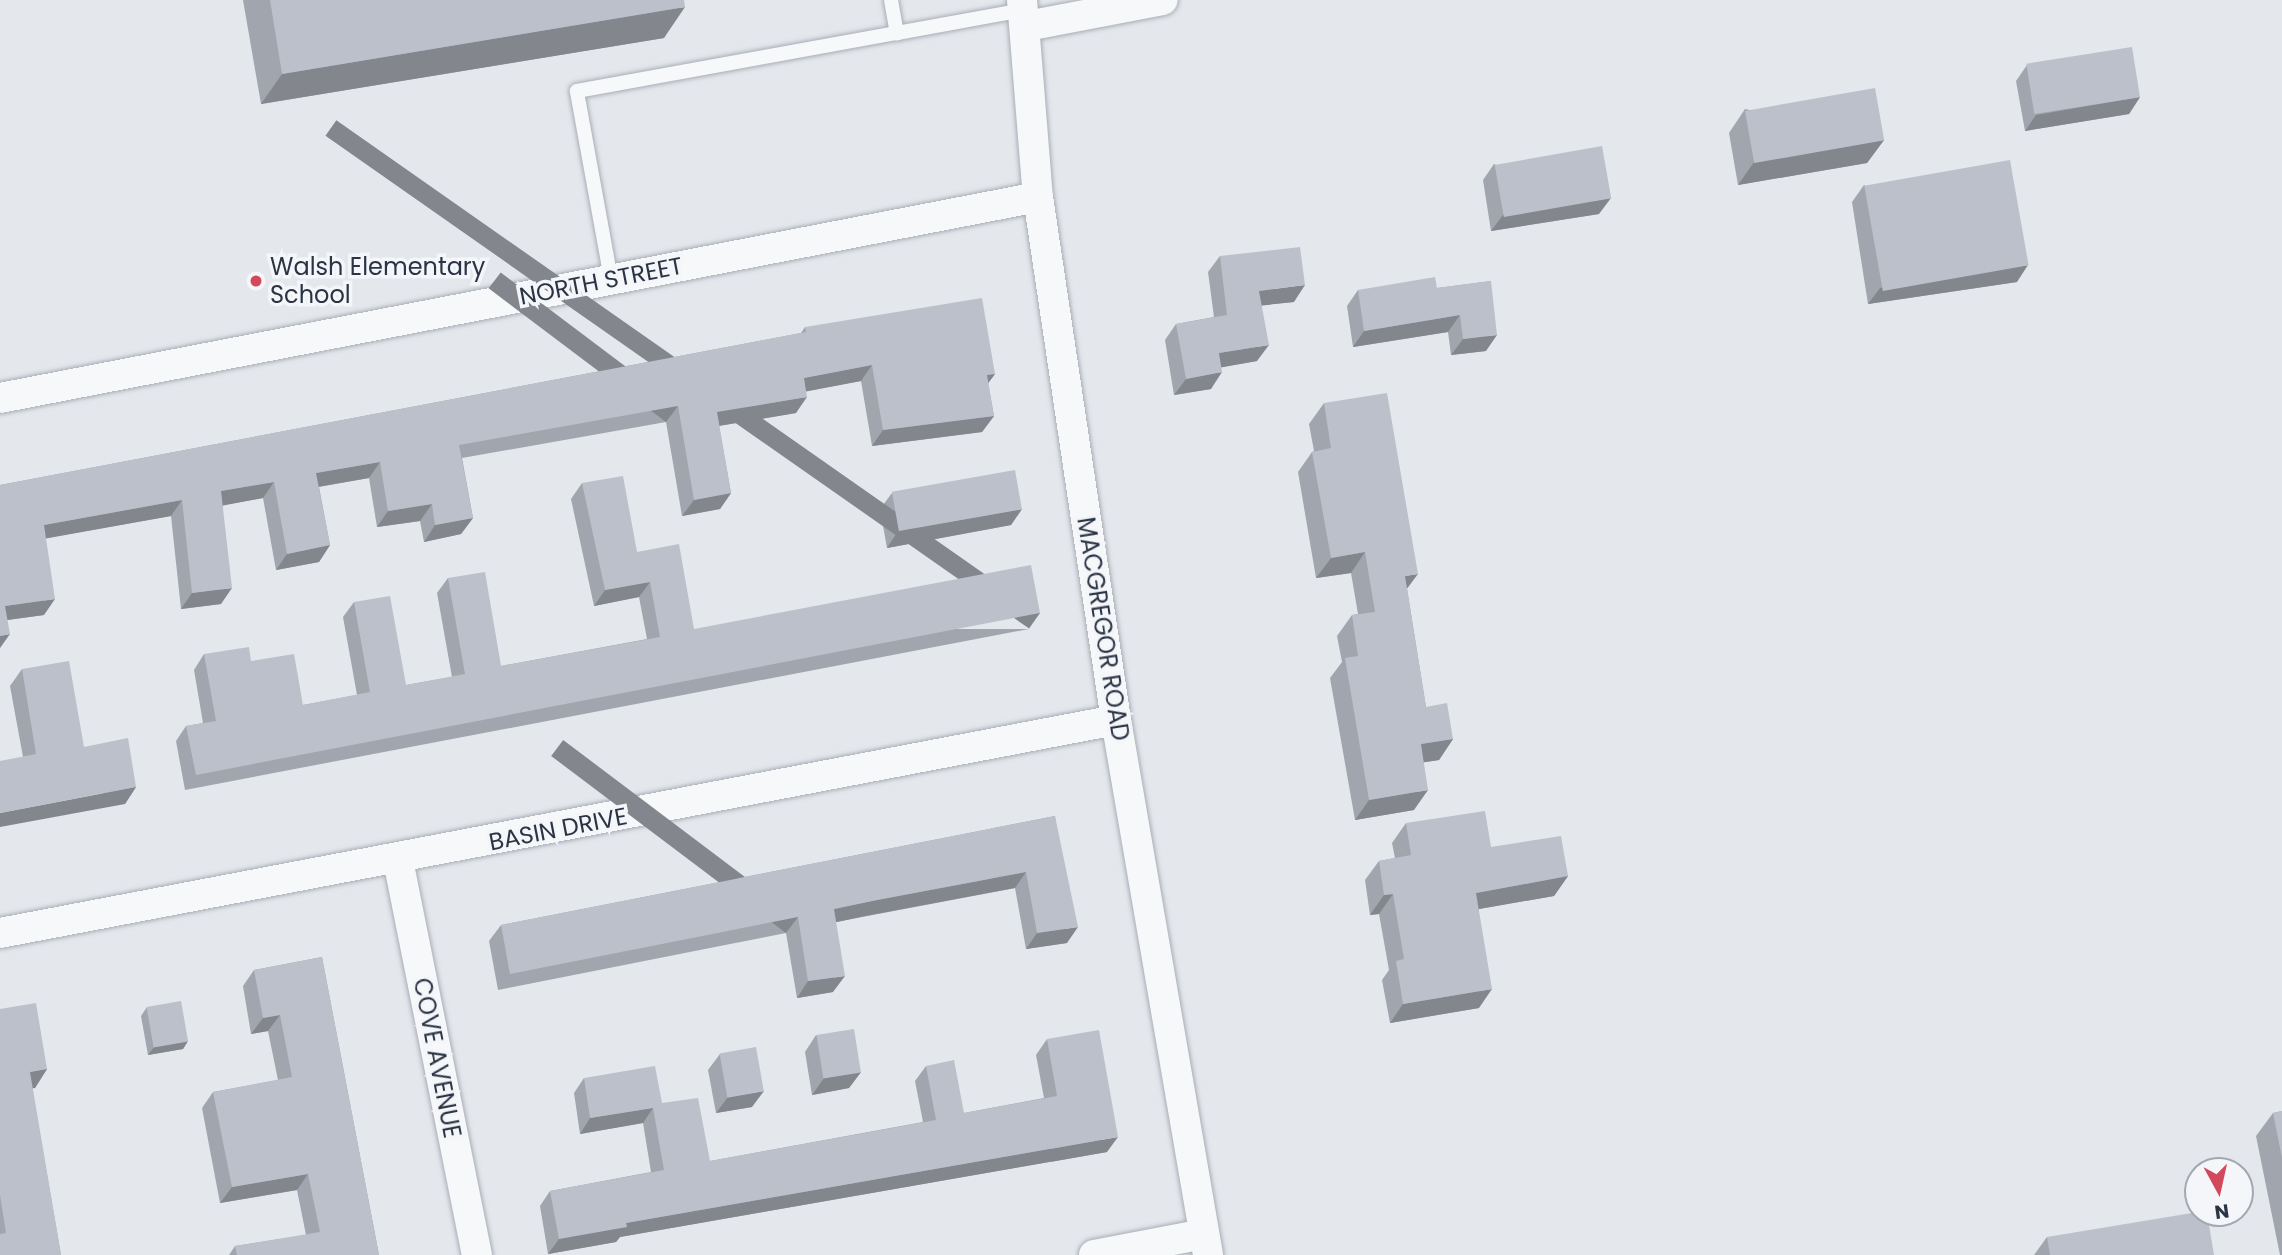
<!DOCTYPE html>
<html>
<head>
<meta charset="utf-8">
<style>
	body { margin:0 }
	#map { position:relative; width:2282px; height:1255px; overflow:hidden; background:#e4e7ec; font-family:Poppins,sans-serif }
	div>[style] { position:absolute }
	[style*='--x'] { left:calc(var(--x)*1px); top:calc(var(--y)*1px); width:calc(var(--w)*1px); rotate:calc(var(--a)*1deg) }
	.roads { filter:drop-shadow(0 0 2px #a9aeb7) drop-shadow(0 0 2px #a9aeb7) }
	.service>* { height:14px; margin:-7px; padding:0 7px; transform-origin:7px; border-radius:7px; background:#f7f8fa }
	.minor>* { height:30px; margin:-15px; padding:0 15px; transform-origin:15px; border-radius:15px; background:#f7f8fa }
	.wall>* { inset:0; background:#a1a5ae }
	.shaded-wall>* { inset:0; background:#83868d; transform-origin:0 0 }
	.building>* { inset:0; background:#bbc0ca; transform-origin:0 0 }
	.dots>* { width:19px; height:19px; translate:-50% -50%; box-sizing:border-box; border:4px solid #f4f6f9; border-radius:50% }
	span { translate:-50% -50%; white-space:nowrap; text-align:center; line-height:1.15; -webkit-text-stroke:7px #f4f6f9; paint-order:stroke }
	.poi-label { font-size:24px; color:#2b3445 }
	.left { translate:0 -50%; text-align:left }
	.street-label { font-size:24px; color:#2b3445 }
	.north { position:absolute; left:2184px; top:1157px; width:70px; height:70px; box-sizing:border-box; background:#f4f6f9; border:2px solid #a4a8b1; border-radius:50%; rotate:172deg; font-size:19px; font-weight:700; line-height:28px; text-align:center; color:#2b3445 }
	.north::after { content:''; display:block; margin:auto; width:24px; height:32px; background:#d1495b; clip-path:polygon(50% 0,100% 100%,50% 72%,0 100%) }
</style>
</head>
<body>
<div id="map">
	<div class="roads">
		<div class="service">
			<i style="--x:891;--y:0;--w:34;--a:80"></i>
			<i style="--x:897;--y:33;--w:129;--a:-10.3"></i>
			<i style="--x:611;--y:279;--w:191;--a:-100.3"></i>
			<i style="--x:577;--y:91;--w:325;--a:-10.3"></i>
		</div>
		<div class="minor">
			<i style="--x:1022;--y:0;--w:198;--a:85.4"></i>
			<i style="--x:1038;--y:197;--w:529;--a:81.52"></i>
			<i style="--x:1116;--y:720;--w:543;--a:80.24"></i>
			<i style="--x:1027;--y:26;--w:138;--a:-10.8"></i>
			<i style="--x:0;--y:398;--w:1057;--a:-10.96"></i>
			<i style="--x:398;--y:860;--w:403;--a:78.7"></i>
			<i style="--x:0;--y:933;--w:1136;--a:-10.81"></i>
			<i style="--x:1094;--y:1255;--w:112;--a:-10.8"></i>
		</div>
	</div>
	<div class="wall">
		<i style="clip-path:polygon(243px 0,684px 0,664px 38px,261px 104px)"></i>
		<i style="clip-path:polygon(2027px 65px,2140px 97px,2129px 114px,2025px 131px,2016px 81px)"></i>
		<i style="clip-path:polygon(1745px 109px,1884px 140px,1867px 163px,1738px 185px,1729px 133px)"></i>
		<i style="clip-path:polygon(1494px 164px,1599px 214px,1491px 231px,1483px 180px)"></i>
		<i style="clip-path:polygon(1864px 185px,2017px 282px,1868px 304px,1852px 202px)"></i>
		<i style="clip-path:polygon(1220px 256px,1294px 302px,1262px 305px,1257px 361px,1221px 367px,1211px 389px,1174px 395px,1165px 340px,1176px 324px,1214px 317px,1208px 272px)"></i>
		<i style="clip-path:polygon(1491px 281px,1486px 351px,1451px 355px,1448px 332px,1353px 347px,1347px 306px,1358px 290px,1437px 288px)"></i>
		<i style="clip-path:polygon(805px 327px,995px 374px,988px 383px,994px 416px,982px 432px,872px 446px,861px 381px,806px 391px,796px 413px,719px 426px,731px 493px,720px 509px,682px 516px,666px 422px,462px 458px,473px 518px,461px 534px,424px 542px,420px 521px,377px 527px,369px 478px,319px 487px,330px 545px,319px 562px,276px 570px,263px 498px,223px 505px,221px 604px,181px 609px,171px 516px,46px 538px,44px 615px,7px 620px,0 648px,0 485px,801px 333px)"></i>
		<i style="clip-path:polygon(1324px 403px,1407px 589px,1426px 707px,1453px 739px,1439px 760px,1424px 762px,1414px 810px,1355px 820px,1330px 678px,1342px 662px,1337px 636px,1352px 615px,1358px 614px,1351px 573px,1316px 578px,1298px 472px,1312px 452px,1314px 451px,1309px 424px)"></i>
		<i style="clip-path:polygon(582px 483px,637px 552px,694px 629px,1029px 629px,185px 790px,176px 741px,186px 726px,203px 723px,194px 670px,204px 654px,251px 661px,303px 705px,357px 695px,343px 617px,354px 602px,406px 685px,452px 677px,437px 593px,448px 578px,501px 666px,647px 639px,639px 597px,594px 606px,571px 499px)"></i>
		<i style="clip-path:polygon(892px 493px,1022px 509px,1011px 525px,887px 548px,880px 509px)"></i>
		<i style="clip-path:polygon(22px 669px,84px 747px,136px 787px,125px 804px,23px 757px,10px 686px)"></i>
		<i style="clip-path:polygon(1055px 816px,1067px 943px,1026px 949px,1015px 888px,836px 922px,833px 992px,797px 998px,786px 933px,498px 990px,489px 941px,501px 925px)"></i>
		<i style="clip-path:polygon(1406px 823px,1491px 847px,1568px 876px,1554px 896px,1479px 909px,1479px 1008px,1390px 1023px,1382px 980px,1389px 970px,1379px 914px,1370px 915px,1365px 880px,1379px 861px,1395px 858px,1392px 843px)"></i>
		<i style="clip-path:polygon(322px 957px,379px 1255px,229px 1255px,235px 1246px,306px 1235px,297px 1190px,220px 1203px,202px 1108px,213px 1092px,278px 1080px,268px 1031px,251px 1034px,243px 986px,254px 970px)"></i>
		<i style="clip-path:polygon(147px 1007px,188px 1041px,183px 1049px,148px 1055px,141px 1016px)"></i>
		<i style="clip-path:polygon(0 1009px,47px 1069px,35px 1088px,32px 1088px,61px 1255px,0 1255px)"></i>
		<i style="clip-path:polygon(816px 1035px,861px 1072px,849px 1088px,812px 1095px,805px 1052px)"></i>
		<i style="clip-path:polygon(1047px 1039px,1107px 1152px,620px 1237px,616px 1242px,548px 1254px,540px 1206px,550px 1191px,651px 1172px,643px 1123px,580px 1134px,574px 1093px,584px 1078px,662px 1103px,710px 1161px,923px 1122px,915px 1081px,926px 1066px,964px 1113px,1044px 1098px,1036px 1055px)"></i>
		<i style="clip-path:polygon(720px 1054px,752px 1107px,716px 1113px,708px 1070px)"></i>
		<i style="clip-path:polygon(2282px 1111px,2282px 1255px,2280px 1255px,2256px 1136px,2273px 1113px)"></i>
		<i style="clip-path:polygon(2047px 1237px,2214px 1255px,2034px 1255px)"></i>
	</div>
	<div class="shaded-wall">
		<i style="clip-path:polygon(685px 7px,664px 38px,261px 104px,282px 74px)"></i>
		<i style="clip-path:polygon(2140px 97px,2129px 114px,2025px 131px,2036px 115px)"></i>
		<i style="clip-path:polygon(1884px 140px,1867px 163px,1738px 185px,1754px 162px)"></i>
		<i style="clip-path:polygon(1611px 198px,1599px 214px,1491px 231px,1503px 215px)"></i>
		<i style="clip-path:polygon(2028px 265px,2017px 282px,1868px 304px,1880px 288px)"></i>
		<i style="clip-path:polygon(1305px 285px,1294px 302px,1248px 307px,1259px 291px)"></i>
		<i style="clip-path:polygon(1460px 315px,1448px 332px,1353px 347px,1364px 331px)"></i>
		<i style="clip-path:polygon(1497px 335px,1486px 351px,1451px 355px,1463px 339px)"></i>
		<i style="clip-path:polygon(1269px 345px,1257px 361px,1207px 370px,1219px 353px)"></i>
		<i style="clip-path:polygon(872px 365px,861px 381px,793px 394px,804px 378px)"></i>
		<i style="clip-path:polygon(1222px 372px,1211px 389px,1174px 395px,1186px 379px)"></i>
		<i style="clip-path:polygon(995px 374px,983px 390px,987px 375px)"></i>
		<i style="clip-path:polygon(807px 397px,796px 413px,706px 428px,717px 412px)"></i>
		<i style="left:678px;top:406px;width:20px;height:222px;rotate:127deg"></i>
		<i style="clip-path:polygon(994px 416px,982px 432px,872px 446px,883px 430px)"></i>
		<i style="clip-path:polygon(380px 462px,369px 478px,305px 489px,316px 473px)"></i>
		<i style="clip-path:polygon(274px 482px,263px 498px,210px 508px,221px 491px)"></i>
		<i style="clip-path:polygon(731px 493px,720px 509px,682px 516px,694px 500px)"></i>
		<i style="clip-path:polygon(182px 500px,171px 516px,32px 541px,44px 525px)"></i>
		<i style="clip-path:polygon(432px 504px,420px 521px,377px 527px,388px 511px)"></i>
		<i style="clip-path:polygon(1022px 509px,1011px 525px,887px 548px,898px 531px)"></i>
		<i style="clip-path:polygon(473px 518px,461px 534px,424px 542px,435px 525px)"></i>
		<i style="clip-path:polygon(330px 545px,319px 562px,276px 570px,287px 554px)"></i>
		<i style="clip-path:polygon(1365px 552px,1351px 573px,1316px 578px,1331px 558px)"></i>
		<i style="clip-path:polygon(1418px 574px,1403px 594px,1405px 576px)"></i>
		<i style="clip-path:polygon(650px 582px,639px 597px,594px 606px,605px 590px)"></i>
		<i style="clip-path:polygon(232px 588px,221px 604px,181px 609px,192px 593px)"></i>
		<i style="clip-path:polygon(55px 599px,44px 615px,0 621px,5px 606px)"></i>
		<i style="left:1040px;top:613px;width:19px;height:859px;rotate:125deg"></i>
		<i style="clip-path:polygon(10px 634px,0 648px,0 636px)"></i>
		<i style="clip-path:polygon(1453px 739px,1439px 760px,1407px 765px,1421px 744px)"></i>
		<i style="clip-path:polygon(136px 787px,125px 804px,0 827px,0 813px)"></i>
		<i style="clip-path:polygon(1428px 790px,1414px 810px,1355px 820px,1369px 800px)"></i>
		<i style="clip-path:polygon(1026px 872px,1015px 888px,865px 916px,823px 925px,834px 909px,877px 900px)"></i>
		<i style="clip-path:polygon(1568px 876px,1554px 896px,1462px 912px,1476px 893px)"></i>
		<i style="clip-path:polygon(1393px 894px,1379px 914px,1370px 915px,1384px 895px)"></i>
		<i style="left:798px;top:917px;width:20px;height:294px;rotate:127deg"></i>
		<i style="clip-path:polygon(1078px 927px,1067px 943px,1026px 949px,1037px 933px)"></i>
		<i style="clip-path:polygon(845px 976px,833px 992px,797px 998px,808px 981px)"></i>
		<i style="clip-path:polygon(1492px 989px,1479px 1008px,1390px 1023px,1403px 1004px)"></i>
		<i style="clip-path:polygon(280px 1015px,268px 1031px,251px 1034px,263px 1018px)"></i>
		<i style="clip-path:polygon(188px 1041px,183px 1049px,148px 1055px,154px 1047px)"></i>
		<i style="clip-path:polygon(47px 1069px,35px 1088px,17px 1091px,30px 1072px)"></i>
		<i style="clip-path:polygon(861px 1072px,849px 1088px,812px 1095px,824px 1078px)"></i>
		<i style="clip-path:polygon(764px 1091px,752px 1107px,716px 1113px,728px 1097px)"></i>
		<i style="clip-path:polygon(653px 1108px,643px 1123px,580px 1134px,590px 1118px)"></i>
		<i style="clip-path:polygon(1118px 1137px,1107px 1152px,620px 1237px,616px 1242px,548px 1254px,559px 1239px,626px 1223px)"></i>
		<i style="clip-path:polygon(308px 1174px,297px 1190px,220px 1203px,232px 1187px)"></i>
	</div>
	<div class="building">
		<i style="clip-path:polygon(270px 0,684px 0,685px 7px,282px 74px)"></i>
		<i style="left:2132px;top:47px;width:51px;height:107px;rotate:81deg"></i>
		<i style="left:1875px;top:88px;width:53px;height:132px;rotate:80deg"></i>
		<i style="left:1602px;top:146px;width:53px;height:109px;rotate:80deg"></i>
		<i style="left:2010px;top:160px;width:107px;height:148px;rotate:80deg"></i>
		<i style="clip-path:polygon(1300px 247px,1305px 285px,1259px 291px,1269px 345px,1219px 353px,1222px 372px,1186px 379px,1176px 324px,1227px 315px,1220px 256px)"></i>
		<i style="clip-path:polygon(1435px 277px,1437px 288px,1491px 281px,1497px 335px,1463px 339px,1460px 315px,1364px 331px,1358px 290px)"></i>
		<i style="clip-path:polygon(982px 298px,995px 374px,987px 375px,994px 416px,883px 430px,872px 365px,804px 378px,807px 397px,717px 412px,731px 493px,694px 500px,678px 406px,459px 445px,473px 518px,435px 525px,432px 504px,388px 511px,380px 462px,316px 473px,330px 545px,287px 554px,274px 482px,221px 491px,232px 588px,192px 593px,182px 500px,44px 525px,55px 599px,5px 606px,10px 634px,0 636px,0 485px,806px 332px,805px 327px)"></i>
		<i style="clip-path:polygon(1387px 393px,1418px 574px,1405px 576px,1426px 707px,1447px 703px,1453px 739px,1421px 744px,1428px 790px,1369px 800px,1345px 658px,1358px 656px,1352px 615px,1375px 612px,1365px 552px,1331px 558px,1312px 452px,1331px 448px,1324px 403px)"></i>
		<i style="left:1015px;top:470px;width:40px;height:125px;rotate:80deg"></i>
		<i style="clip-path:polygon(623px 476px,637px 552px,679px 544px,694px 629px,1031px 565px,1040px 613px,196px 775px,186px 726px,216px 721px,204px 654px,249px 647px,251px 661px,294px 654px,303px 705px,370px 692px,354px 602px,390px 596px,406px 685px,465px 674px,448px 578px,485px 572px,501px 666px,660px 637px,650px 582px,605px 590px,582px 483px)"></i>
		<i style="clip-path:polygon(69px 661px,84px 747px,128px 738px,136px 787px,0 813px,0 761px,36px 754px,22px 669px)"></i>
		<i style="clip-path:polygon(1485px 811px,1491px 847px,1561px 836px,1568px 876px,1476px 893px,1492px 989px,1403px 1004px,1396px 961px,1404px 959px,1393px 894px,1384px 895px,1379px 861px,1411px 855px,1406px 823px)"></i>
		<i style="clip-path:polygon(1055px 816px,1078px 927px,1037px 933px,1026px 872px,877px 900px,834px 909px,845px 976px,808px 981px,798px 917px,510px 974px,501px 925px)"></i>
		<i style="clip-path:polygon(322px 957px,379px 1255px,237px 1255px,235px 1246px,320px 1232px,308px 1174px,232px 1187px,213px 1092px,292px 1077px,280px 1015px,263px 1018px,254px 970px)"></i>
		<i style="left:181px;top:1001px;width:41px;height:35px;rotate:80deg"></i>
		<i style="clip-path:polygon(36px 1003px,47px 1069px,30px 1072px,61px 1255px,0 1255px,0 1234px,6px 1233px,0 1195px,0 1009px)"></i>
		<i style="left:854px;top:1029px;width:44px;height:38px;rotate:81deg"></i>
		<i style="clip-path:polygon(1099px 1030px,1118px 1137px,626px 1223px,627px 1227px,559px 1239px,550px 1191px,664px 1170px,653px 1108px,590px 1118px,584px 1078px,655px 1066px,662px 1103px,698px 1098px,710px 1161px,936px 1120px,926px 1066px,954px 1060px,964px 1113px,1057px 1096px,1047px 1039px)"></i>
		<i style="left:756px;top:1047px;width:45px;height:37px;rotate:80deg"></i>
		<i style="clip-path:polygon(2282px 1111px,2282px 1158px,2273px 1113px)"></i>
		<i style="clip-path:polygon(2198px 1212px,2198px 1213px,2207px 1213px,2214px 1255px,2050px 1255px,2047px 1237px)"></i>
	</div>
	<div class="dots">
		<i style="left:256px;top:281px;background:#d1495b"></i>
	</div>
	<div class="poi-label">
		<span class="left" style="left:270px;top:281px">Walsh Elementary<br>School</span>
	</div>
	<div class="street-label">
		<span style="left:601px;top:281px;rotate:-11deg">NORTH STREET</span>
		<span style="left:1103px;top:629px;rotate:81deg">MACGREGOR ROAD</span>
		<span style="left:558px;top:829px;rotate:-11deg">BASIN DRIVE</span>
		<span style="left:437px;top:1058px;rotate:79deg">COVE AVENUE</span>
	</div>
	<div class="north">N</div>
</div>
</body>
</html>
